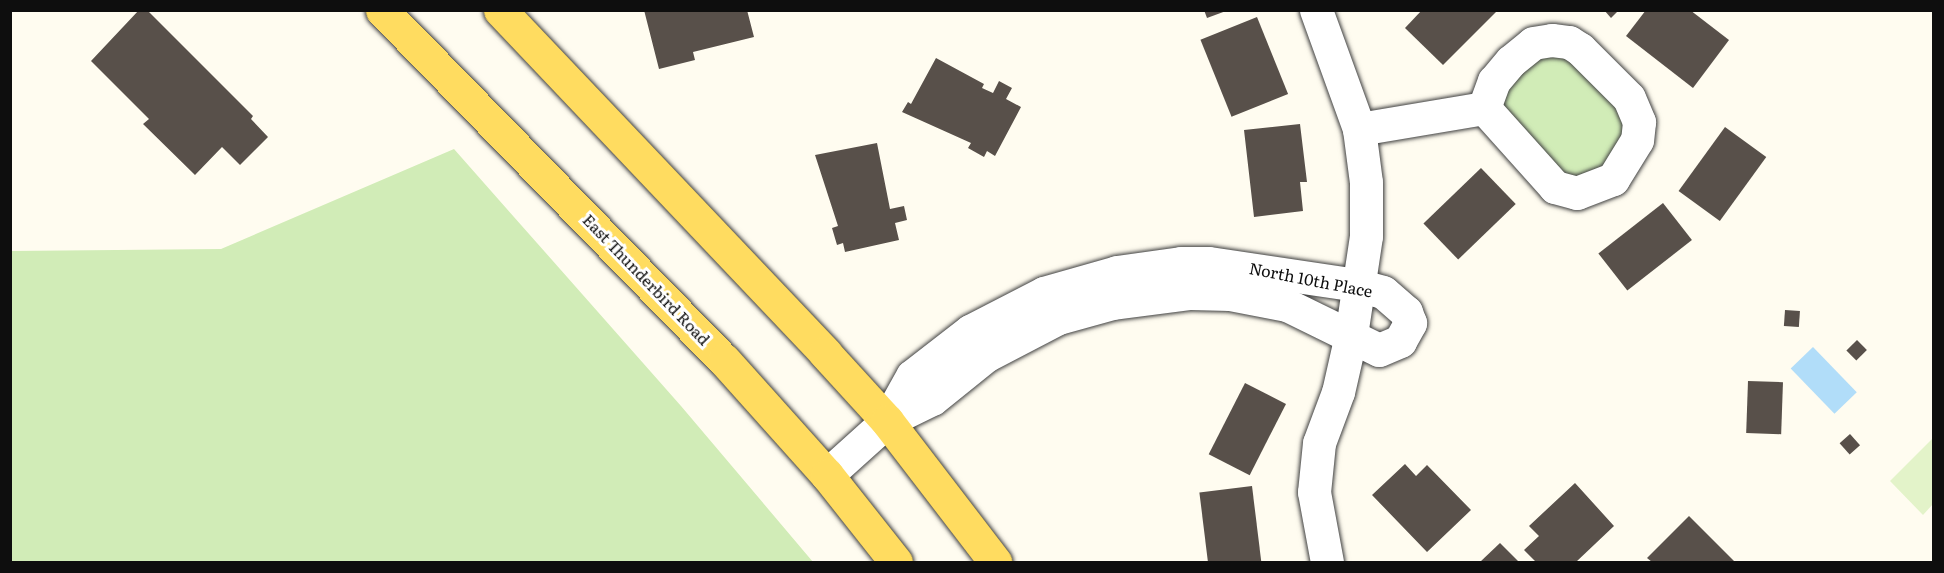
<!DOCTYPE html>
<html>
<head>
<meta charset="utf-8">
<style>
	body { margin:0 }
	#map { position:relative; width:1944px; height:573px; overflow:hidden; background:#fffcf0; font-family:Literata,serif }
	div>[style] { position:absolute }
	[style*='--x'] { left:calc(var(--x)*1px); top:calc(var(--y)*1px); width:calc(var(--w)*1px); rotate:calc(var(--a)*1deg) }
	.green>* { inset:0; background:#d1ecb7 }
	.pitch>* { inset:0; background:#e3f3c9 }
	.water>* { inset:0; background:#b1ddf9; transform-origin:0 0 }
	.building>* { inset:0; background:#58504a; transform-origin:0 0 }
	.roads { filter:drop-shadow(0 0 2px #414141) drop-shadow(0 0 2px #414141) }
	.minor>* { height:33px; margin:-16.5px; padding:0 16.5px; transform-origin:16.5px; border-radius:16.5px; background:#fff }
	.major>* { height:33px; margin:-16.5px; padding:0 16.5px; transform-origin:16.5px; border-radius:16.5px; background:#ffdc60 }
	span { translate:-50% -50%; white-space:nowrap; text-align:center; line-height:1.15; -webkit-text-stroke:6px #fff; paint-order:stroke }
	.street-label { font-size:16px; color:#0e0e0e }
	.frame { position:absolute; inset:0; border:12px solid #0e0e0e; pointer-events:none }
</style>
</head>
<body>
<div id="map">
	<div class="green">
		<i style="clip-path:polygon(1580px 49px,1637px 140px,1577px 193px,1513px 144px,1494px 81px,1511px 61px)"></i>
		<i style="clip-path:polygon(454px 149px,681px 406px,813px 562px,11px 562px,11px 251px,221px 249px)"></i>
	</div>
	<div class="pitch">
		<i style="clip-path:polygon(1933px 438px,1933px 504px,1923px 515px,1890px 481px)"></i>
	</div>
	<div class="water">
		<i style="left:1813px;top:347px;width:63px;height:31px;rotate:46deg"></i>
	</div>
	<div class="building">
		<i style="clip-path:polygon(139px 10px,147px 10px,253px 116px,251px 119px,268px 137px,240px 165px,222px 147px,195px 175px,143px 124px,149px 119px,91px 61px)"></i>
		<i style="clip-path:polygon(644px 10px,747px 10px,754px 37px,693px 52px,695px 60px,659px 69px)"></i>
		<i style="clip-path:polygon(1204px 10px,1226px 10px,1226px 11px,1207px 18px)"></i>
		<i style="clip-path:polygon(1422px 10px,1498px 10px,1443px 65px,1405px 28px)"></i>
		<i style="clip-path:polygon(1604px 10px,1619px 10px,1611px 18px)"></i>
		<i style="clip-path:polygon(1646px 10px,1690px 10px,1729px 40px,1693px 88px,1626px 36px)"></i>
		<i style="left:1257px;top:17px;width:83px;height:61px;rotate:68deg"></i>
		<i style="clip-path:polygon(936px 58px,984px 84px,982px 88px,993px 93px,999px 81px,1012px 88px,1006px 99px,1021px 107px,995px 156px,987px 151px,984px 157px,968px 148px,971px 143px,902px 112px,908px 102px,911px 104px)"></i>
		<i style="clip-path:polygon(1300px 124px,1307px 182px,1300px 182px,1303px 211px,1254px 217px,1244px 130px)"></i>
		<i style="left:1725px;top:127px;width:51px;height:79px;rotate:36deg"></i>
		<i style="clip-path:polygon(877px 143px,890px 209px,904px 206px,907px 220px,895px 223px,899px 240px,845px 252px,843px 243px,837px 245px,832px 228px,838px 226px,815px 155px)"></i>
		<i style="left:1481px;top:168px;width:50px;height:80px;rotate:46deg"></i>
		<i style="left:1663px;top:203px;width:47px;height:82px;rotate:52deg"></i>
		<i style="left:1785px;top:310px;width:15px;height:16px;rotate:4deg"></i>
		<i style="left:1857px;top:340px;width:14px;height:15px;rotate:45deg"></i>
		<i style="left:1748px;top:381px;width:35px;height:52px;rotate:2deg"></i>
		<i style="left:1245px;top:383px;width:46px;height:80px;rotate:27deg"></i>
		<i style="left:1850px;top:434px;width:15px;height:14px;rotate:48deg"></i>
		<i style="clip-path:polygon(1405px 464px,1416px 476px,1427px 465px,1471px 510px,1427px 552px,1372px 495px)"></i>
		<i style="clip-path:polygon(1575px 483px,1614px 526px,1576px 562px,1536px 562px,1524px 550px,1539px 536px,1529px 526px)"></i>
		<i style="left:1252px;top:486px;width:77px;height:53px;rotate:83deg"></i>
		<i style="clip-path:polygon(1689px 516px,1735px 562px,1652px 562px,1647px 558px)"></i>
		<i style="clip-path:polygon(1500px 543px,1519px 562px,1480px 562px)"></i>
	</div>
	<div class="roads">
		<div class="minor">
			<i style="--x:1316;--y:10;--w:127;--a:70.1"></i>
			<i style="--x:1359;--y:129;--w:53;--a:82.5"></i>
			<i style="--x:1366;--y:182;--w:54;--a:90"></i>
			<i style="--x:1366;--y:236;--w:100;--a:98.6"></i>
			<i style="--x:1351;--y:335;--w:58;--a:102.8"></i>
			<i style="--x:1338;--y:392;--w:54;--a:110.4"></i>
			<i style="--x:1319;--y:443;--w:49;--a:95.8"></i>
			<i style="--x:1314;--y:492;--w:71;--a:79.5"></i>
			<i style="--x:1552;--y:40;--w:17;--a:7"></i>
			<i style="--x:1569;--y:42;--w:13;--a:32"></i>
			<i style="--x:1580;--y:49;--w:69;--a:45"></i>
			<i style="--x:1629;--y:98;--w:26;--a:67"></i>
			<i style="--x:1639;--y:122;--w:18;--a:96"></i>
			<i style="--x:1637;--y:140;--w:46;--a:121.6"></i>
			<i style="--x:1613;--y:179;--w:39;--a:159"></i>
			<i style="--x:1577;--y:193;--w:23;--a:-165"></i>
			<i style="--x:1555;--y:187;--w:106;--a:-131.9"></i>
			<i style="--x:1484;--y:108;--w:29;--a:-70"></i>
			<i style="--x:1494;--y:81;--w:26;--a:-50"></i>
			<i style="--x:1511;--y:61;--w:28;--a:-39"></i>
			<i style="--x:1533;--y:43;--w:19;--a:-9"></i>
			<i style="--x:1359;--y:129;--w:127;--a:-9.5"></i>
			<i style="--x:827;--y:475;--w:81;--a:-42"></i>
			<i style="--x:887;--y:421;--w:50;--a:-26.1"></i>
			<i style="--x:932;--y:399;--w:70;--a:-38.7"></i>
			<i style="--x:987;--y:355;--w:80;--a:-27.5"></i>
			<i style="--x:1058;--y:318;--w:57;--a:-15.3"></i>
			<i style="--x:1113;--y:303;--w:78;--a:-7.4"></i>
			<i style="--x:1190;--y:293;--w:40;--a:1.4"></i>
			<i style="--x:1230;--y:294;--w:58;--a:10.9"></i>
			<i style="--x:1287;--y:305;--w:102;--a:26.1"></i>
			<i style="--x:1379;--y:350;--w:23;--a:-23"></i>
			<i style="--x:1400;--y:341;--w:21;--a:-61"></i>
			<i style="--x:1410;--y:323;--w:12;--a:-110"></i>
			<i style="--x:1406;--y:312;--w:30;--a:-139"></i>
			<i style="--x:1383;--y:292;--w:27;--a:-165"></i>
			<i style="--x:1357;--y:285;--w:151;--a:-171.6"></i>
			<i style="--x:1208;--y:263;--w:27;--a:180"></i>
			<i style="--x:1181;--y:263;--w:65;--a:172"></i>
			<i style="--x:1117;--y:272;--w:76;--a:164"></i>
			<i style="--x:1044;--y:293;--w:83;--a:152.8"></i>
			<i style="--x:970;--y:331;--w:73;--a:142.2"></i>
			<i style="--x:912;--y:376;--w:51;--a:119.1"></i>
		</div>
		<div class="major">
			<i style="--x:382;--y:10;--w:489;--a:45.7"></i>
			<i style="--x:724;--y:360;--w:154;--a:48.2"></i>
			<i style="--x:827;--y:475;--w:111;--a:51.6"></i>
			<i style="--x:500;--y:10;--w:473;--a:46.5"></i>
			<i style="--x:825;--y:353;--w:92;--a:47.6"></i>
			<i style="--x:887;--y:421;--w:178;--a:52.5"></i>
		</div>
	</div>
	<div class="street-label">
		<span style="left:647px;top:279px;rotate:46deg">East Thunderbird Road</span>
		<span style="left:1311px;top:279px;rotate:11deg">North 10th Place</span>
	</div>
	<div class="frame"></div>
</div>
</body>
</html>
